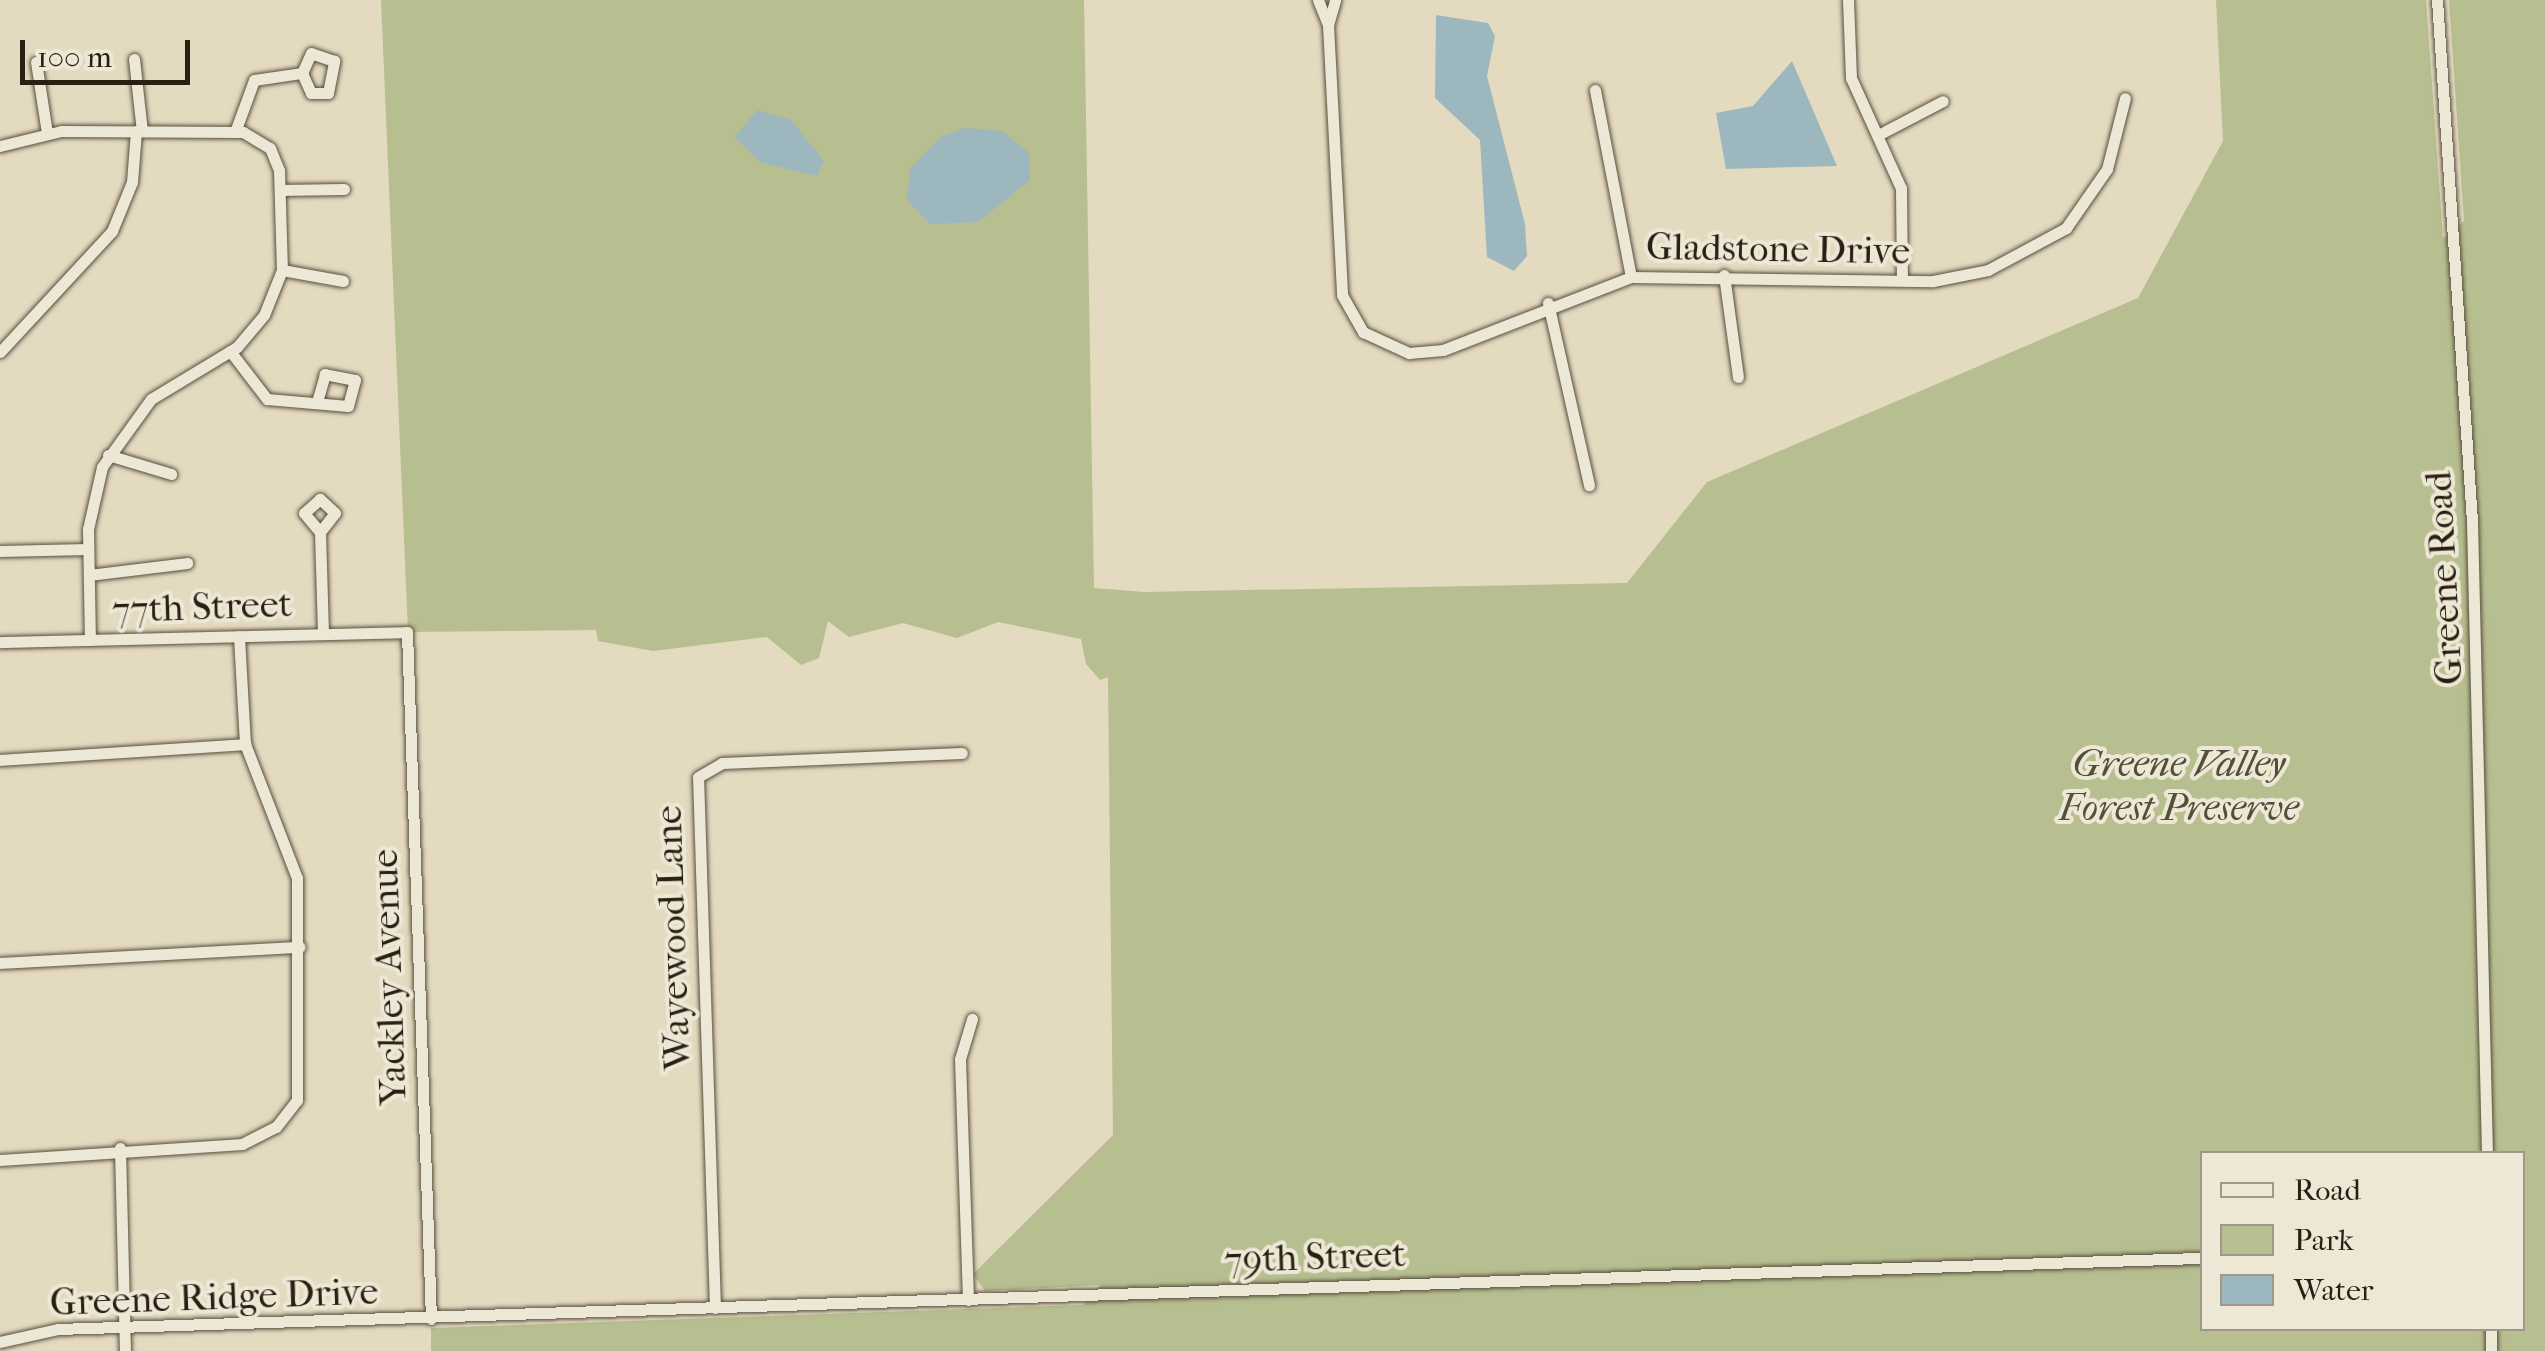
<!DOCTYPE html>
<html>
<head>
<meta charset="utf-8">
<style>
	body { margin:0 }
	#map { position:relative; width:2545px; height:1351px; overflow:hidden; background:#e3dac0; font-family:"IM FELL French Canon",serif }
	div>[style] { position:absolute }
	[style*='--x'] { left:calc(var(--x)*1px); top:calc(var(--y)*1px); width:calc(var(--w)*1px); rotate:calc(var(--a)*1deg) }
	.green>* { inset:0; background:#b7be90 }
	.water>* { inset:0; background:#9cb7be }
	.roads { filter:drop-shadow(0 0 2px #584e3e) drop-shadow(0 0 2px #584e3e) }
	.minor>* { height:11px; margin:-5.5px; padding:0 5.5px; transform-origin:5.5px; border-radius:5.5px; background:#ede7d6 }
	span { translate:-50% -50%; white-space:nowrap; text-align:center; line-height:1.15; -webkit-text-stroke:8px #ede7d6; paint-order:stroke }
	.street-label { font-size:38px; color:#2a1f12 }
	.park-label { font-size:38px; color:#544f38; font-style:italic }
	.legend { position:absolute; left:2200px; top:1151px; width:325px; height:180px; box-sizing:border-box; background:#ede7d6; border:2px solid #9f9788; margin:0; padding:12px 18px; list-style:none; font-size:30px; color:#2a1f12 }
	.legend li { display:flex; align-items:center; gap:20px; height:50px }
	.legend b { width:50px; border:2px solid #9f9788 }
	.scale { position:absolute; left:20px; top:40px; width:170px; height:45px; box-sizing:border-box; border:5px solid #2a1f12; border-top:0; padding-left:12px; font-size:30px; line-height:35px; white-space:nowrap; color:#2a1f12; -webkit-text-stroke:8px #ede7d6; paint-order:stroke }
</style>
</head>
<body>
<div id="map">
	<div class="green">
		<i style="clip-path:polygon(evenodd,381px 0,1084px 0,1094px 588px,1144px 592px,1627px 583px,1707px 482px,2138px 298px,2223px 141px,2216px 0,2426px 0,2443px 238px,2464px 221px,2449px 0,2545px 0,2545px 1351px,431px 1351px,431px 1328px,1083px 1305px,1101px 1285px,985px 1291px,973px 1274px,1113px 1135px,1108px 677px,1100px 680px,1086px 664px,1081px 639px,998px 622px,957px 638px,903px 623px,849px 637px,828px 621px,819px 658px,801px 665px,767px 637px,653px 651px,598px 641px,596px 630px,408px 632px,381px 0,2202px 1154px,2522px 1154px,2522px 1328px,2202px 1328px,2202px 1154px)"></i>
	</div>
	<div class="water">
		<i style="clip-path:polygon(1436px 15px,1488px 23px,1495px 36px,1487px 76px,1525px 224px,1527px 256px,1514px 271px,1487px 257px,1480px 140px,1435px 98px)"></i>
		<i style="clip-path:polygon(1792px 61px,1837px 166px,1726px 169px,1716px 113px,1753px 106px)"></i>
		<i style="clip-path:polygon(757px 110px,791px 120px,824px 161px,817px 176px,760px 162px,735px 137px)"></i>
		<i style="clip-path:polygon(965px 128px,1002px 131px,1030px 154px,1030px 180px,978px 222px,930px 224px,907px 200px,910px 169px,940px 137px)"></i>
	</div>
	<div class="roads">
		<div class="minor">
			<i style="--x:1318;--y:0;--w:27;--a:68"></i>
			<i style="--x:1328;--y:25;--w:270;--a:87"></i>
			<i style="--x:1342;--y:295;--w:43;--a:60.4"></i>
			<i style="--x:1363;--y:332;--w:51;--a:24.5"></i>
			<i style="--x:1409;--y:353;--w:34;--a:-5"></i>
			<i style="--x:1443;--y:350;--w:202;--a:-21.2"></i>
			<i style="--x:1631;--y:277;--w:302;--a:0.8"></i>
			<i style="--x:1933;--y:281;--w:56;--a:-11.3"></i>
			<i style="--x:1988;--y:270;--w:89;--a:-28.3"></i>
			<i style="--x:2066;--y:228;--w:72;--a:-55.2"></i>
			<i style="--x:2107;--y:169;--w:73;--a:-75.8"></i>
			<i style="--x:1848;--y:0;--w:78;--a:87.8"></i>
			<i style="--x:1851;--y:78;--w:121;--a:65.6"></i>
			<i style="--x:1901;--y:188;--w:92;--a:89.4"></i>
			<i style="--x:2437;--y:0;--w:523;--a:86.16"></i>
			<i style="--x:2472;--y:522;--w:632;--a:88.64"></i>
			<i style="--x:1328;--y:25;--w:26;--a:-74"></i>
			<i style="--x:134;--y:59;--w:72;--a:83.7"></i>
			<i style="--x:36;--y:62;--w:72;--a:81.2"></i>
			<i style="--x:1595;--y:90;--w:190;--a:79.1"></i>
			<i style="--x:235;--y:132;--w:55;--a:-69.9"></i>
			<i style="--x:254;--y:80;--w:49;--a:-8.3"></i>
			<i style="--x:302;--y:73;--w:22;--a:66"></i>
			<i style="--x:311;--y:93;--w:17;--a:0"></i>
			<i style="--x:328;--y:93;--w:33;--a:-79"></i>
			<i style="--x:334;--y:61;--w:24;--a:-161"></i>
			<i style="--x:311;--y:53;--w:22;--a:114"></i>
			<i style="--x:1878;--y:135;--w:73;--a:-27.6"></i>
			<i style="--x:0;--y:146;--w:63;--a:-13.8"></i>
			<i style="--x:61;--y:131;--w:182;--a:0.3"></i>
			<i style="--x:243;--y:132;--w:31;--a:31"></i>
			<i style="--x:270;--y:148;--w:24;--a:68"></i>
			<i style="--x:279;--y:170;--w:100;--a:88.3"></i>
			<i style="--x:282;--y:270;--w:48;--a:111.8"></i>
			<i style="--x:264;--y:315;--w:42;--a:130.2"></i>
			<i style="--x:237;--y:347;--w:100;--a:148.8"></i>
			<i style="--x:151;--y:399;--w:84;--a:125.8"></i>
			<i style="--x:102;--y:467;--w:64;--a:102.7"></i>
			<i style="--x:88;--y:529;--w:111;--a:89"></i>
			<i style="--x:280;--y:190;--w:64;--a:-0.9"></i>
			<i style="--x:282;--y:270;--w:62;--a:10.2"></i>
			<i style="--x:1724;--y:275;--w:103;--a:82.2"></i>
			<i style="--x:1548;--y:303;--w:187;--a:77.3"></i>
			<i style="--x:230;--y:351;--w:61;--a:52.4"></i>
			<i style="--x:267;--y:399;--w:81;--a:4.9"></i>
			<i style="--x:348;--y:406;--w:27;--a:-75"></i>
			<i style="--x:355;--y:380;--w:31;--a:-169"></i>
			<i style="--x:325;--y:374;--w:26;--a:106"></i>
			<i style="--x:0;--y:352;--w:165;--a:-47.2"></i>
			<i style="--x:112;--y:231;--w:53;--a:-67.8"></i>
			<i style="--x:132;--y:182;--w:51;--a:-85.5"></i>
			<i style="--x:108;--y:455;--w:66;--a:16.8"></i>
			<i style="--x:320;--y:532;--w:24;--a:-52"></i>
			<i style="--x:335;--y:513;--w:21;--a:-137"></i>
			<i style="--x:320;--y:499;--w:21;--a:139"></i>
			<i style="--x:304;--y:513;--w:25;--a:50"></i>
			<i style="--x:320;--y:532;--w:102;--a:88.3"></i>
			<i style="--x:0;--y:551;--w:88;--a:-1.3"></i>
			<i style="--x:89;--y:575;--w:99;--a:-7"></i>
			<i style="--x:0;--y:642;--w:407;--a:-1.4"></i>
			<i style="--x:407;--y:632;--w:687;--a:88"></i>
			<i style="--x:0;--y:760;--w:246;--a:-3.7"></i>
			<i style="--x:0;--y:963;--w:300;--a:-3.1"></i>
			<i style="--x:120;--y:1148;--w:203;--a:88.6"></i>
			<i style="--x:0;--y:1160;--w:243;--a:-3.8"></i>
			<i style="--x:242;--y:1144;--w:38;--a:-27"></i>
			<i style="--x:276;--y:1127;--w:34;--a:-52"></i>
			<i style="--x:297;--y:1100;--w:222;--a:-90"></i>
			<i style="--x:297;--y:878;--w:144;--a:-111.2"></i>
			<i style="--x:245;--y:744;--w:108;--a:-93.2"></i>
			<i style="--x:968;--y:1300;--w:241;--a:-91.9"></i>
			<i style="--x:960;--y:1059;--w:42;--a:-73.3"></i>
			<i style="--x:715;--y:1308;--w:531;--a:-91.83"></i>
			<i style="--x:698;--y:777;--w:28;--a:-30"></i>
			<i style="--x:722;--y:763;--w:240;--a:-2.4"></i>
			<i style="--x:2491;--y:1328;--w:23;--a:90"></i>
			<i style="--x:0;--y:1342;--w:59;--a:-12.6"></i>
			<i style="--x:58;--y:1329;--w:2145;--a:-1.9"></i>
		</div>
	</div>
	<div class="street-label">
		<span style="left:1778px;top:249px;rotate:1deg">Gladstone Drive</span>
		<span style="left:2444px;top:578px;rotate:-93deg">Greene Road</span>
		<span style="left:202px;top:607px;rotate:-2deg">77th Street</span>
		<span style="left:673px;top:938px;rotate:-92deg">Wayewood Lane</span>
		<span style="left:389px;top:977px;rotate:-92deg">Yackley Avenue</span>
		<span style="left:1315px;top:1257px;rotate:-2deg">79th Street</span>
		<span style="left:214px;top:1297px;rotate:-2deg">Greene Ridge Drive</span>
	</div>
	<div class="park-label">
		<span style="left:2179px;top:786px">Greene Valley<br>Forest Preserve</span>
	</div>
	<ul class="legend">
	<li><b style="height:12px;background:#ede7d6"></b>Road</li>
	<li><b style="height:28px;background:#b7be90"></b>Park</li>
	<li><b style="height:28px;background:#9cb7be"></b>Water</li>
	</ul>
	<div class="scale">100 m</div>
</div>
</body>
</html>
